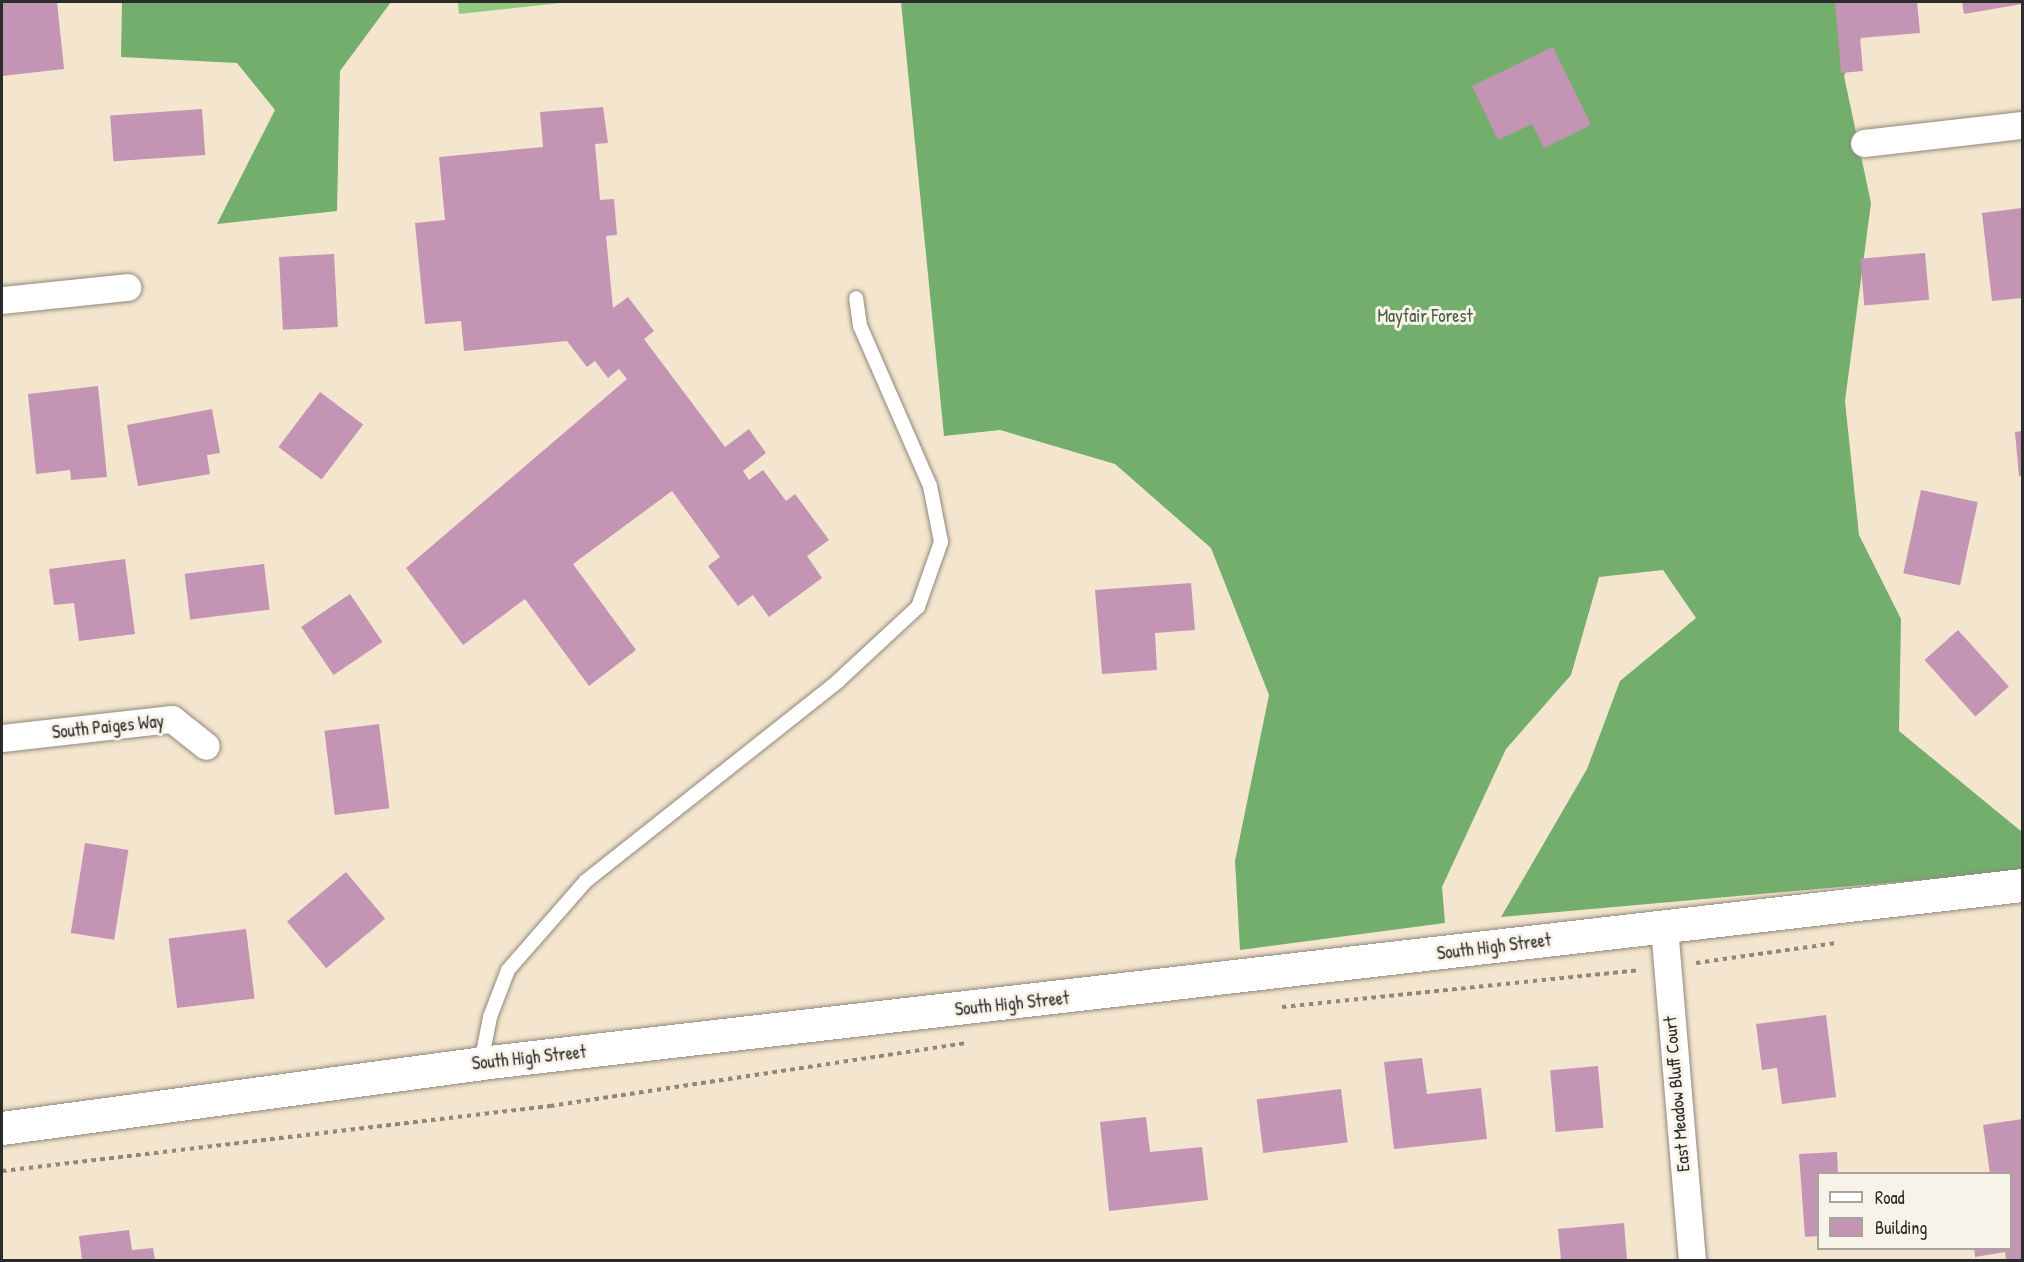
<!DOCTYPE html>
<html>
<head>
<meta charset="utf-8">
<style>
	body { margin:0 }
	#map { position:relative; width:2024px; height:1262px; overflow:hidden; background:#f4e5ce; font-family:"Patrick Hand",sans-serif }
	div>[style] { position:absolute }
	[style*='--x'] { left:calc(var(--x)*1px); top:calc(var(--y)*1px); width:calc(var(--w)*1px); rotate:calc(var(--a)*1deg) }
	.green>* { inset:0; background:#91ca7e }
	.forest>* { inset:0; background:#74ae6d }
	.building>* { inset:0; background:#c494b4; transform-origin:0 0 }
	.path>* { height:4px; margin-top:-2px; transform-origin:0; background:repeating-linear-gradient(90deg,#90887c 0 4.5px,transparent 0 9px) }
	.roads { filter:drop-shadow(0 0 2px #90887c) drop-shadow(0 0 2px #90887c) }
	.service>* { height:14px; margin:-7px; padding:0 7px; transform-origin:7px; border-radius:7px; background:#fff }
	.minor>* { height:27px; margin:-13.5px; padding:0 13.5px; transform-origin:13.5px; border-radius:13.5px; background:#fff }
	.tertiary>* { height:33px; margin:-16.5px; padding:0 16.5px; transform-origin:16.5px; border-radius:16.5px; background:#fff }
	span { translate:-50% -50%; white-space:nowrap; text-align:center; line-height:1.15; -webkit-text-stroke:6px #f7f3e8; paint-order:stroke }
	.park-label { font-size:18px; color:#4a5b44 }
	.street-label { font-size:18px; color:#2b2b2b }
	.frame { position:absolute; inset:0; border:3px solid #2b2b2b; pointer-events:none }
	.legend { position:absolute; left:1817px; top:1172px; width:195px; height:78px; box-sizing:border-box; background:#f7f3e8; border:2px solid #a5a39c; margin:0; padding:8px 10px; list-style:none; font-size:18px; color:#2b2b2b }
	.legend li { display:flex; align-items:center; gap:12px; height:30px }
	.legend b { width:30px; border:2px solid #a5a39c }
</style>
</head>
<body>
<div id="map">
	<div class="green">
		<i style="clip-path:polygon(458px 2px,569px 2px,459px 14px)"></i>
	</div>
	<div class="forest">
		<i style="clip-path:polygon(122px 2px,391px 2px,340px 71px,337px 211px,217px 224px,275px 110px,237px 63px,121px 57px)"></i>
		<i style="clip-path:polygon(901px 2px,1877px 2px,1844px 76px,1871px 203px,1845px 401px,1859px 535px,1901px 619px,1899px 731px,2022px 832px,2022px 871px,1501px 917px,1587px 769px,1620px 681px,1696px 618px,1663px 570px,1599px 577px,1571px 675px,1506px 749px,1442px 887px,1445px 923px,1240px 950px,1235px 861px,1269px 695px,1211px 548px,1115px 464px,1000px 430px,944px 436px)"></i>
	</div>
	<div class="building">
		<i style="clip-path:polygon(2px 2px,57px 2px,64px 69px,2px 76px)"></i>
		<i style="clip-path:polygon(1835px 2px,1917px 2px,1920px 33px,1860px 38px,1863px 71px,1841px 73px)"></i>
		<i style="clip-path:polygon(1962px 2px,2022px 2px,2022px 4px,1964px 14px)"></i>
		<i style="clip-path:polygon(1553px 47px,1591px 125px,1544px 148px,1532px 124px,1498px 140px,1472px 86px)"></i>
		<i style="clip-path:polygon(603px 107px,608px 143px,595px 144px,600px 200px,614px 199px,617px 235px,606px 236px,613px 308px,628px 297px,654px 331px,644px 339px,725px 447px,749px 429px,766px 453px,743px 471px,749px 480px,763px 470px,786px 501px,795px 494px,829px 540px,807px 556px,822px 578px,769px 617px,753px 595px,738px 606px,708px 566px,720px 557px,672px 491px,573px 564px,636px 650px,589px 686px,525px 599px,463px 645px,406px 568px,627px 379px,619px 369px,608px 378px,595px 361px,587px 367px,567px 341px,464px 351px,461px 321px,425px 324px,415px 223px,445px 220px,439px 157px,543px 147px,540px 112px)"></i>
		<i style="left:202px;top:109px;width:46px;height:92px;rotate:86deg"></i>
		<i style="clip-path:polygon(2022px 208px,2022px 298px,1992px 301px,1982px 213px)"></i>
		<i style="left:1925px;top:253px;width:47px;height:65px;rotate:85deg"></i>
		<i style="left:334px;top:254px;width:73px;height:55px;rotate:87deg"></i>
		<i style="clip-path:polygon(98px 386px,107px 477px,71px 480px,70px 470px,36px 474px,28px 394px)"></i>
		<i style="left:320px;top:392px;width:54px;height:69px;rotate:37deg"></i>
		<i style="clip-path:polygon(212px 409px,220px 453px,207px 455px,210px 474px,138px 486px,127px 425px)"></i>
		<i style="clip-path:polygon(2022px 431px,2022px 476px,2019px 476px,2015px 432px)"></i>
		<i style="left:1921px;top:490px;width:58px;height:85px;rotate:12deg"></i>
		<i style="clip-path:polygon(125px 559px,135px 634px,79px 641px,74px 603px,54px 605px,49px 569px)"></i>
		<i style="left:264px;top:564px;width:46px;height:80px;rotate:83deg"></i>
		<i style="clip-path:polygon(1191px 583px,1195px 630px,1155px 633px,1157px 670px,1102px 674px,1095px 590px)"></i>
		<i style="left:350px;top:594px;width:58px;height:59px;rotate:56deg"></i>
		<i style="left:1958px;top:630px;width:76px;height:45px;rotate:48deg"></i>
		<i style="left:379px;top:724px;width:85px;height:55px;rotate:83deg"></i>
		<i style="left:85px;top:843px;width:44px;height:91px;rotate:9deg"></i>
		<i style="left:346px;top:872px;width:61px;height:77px;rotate:50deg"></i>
		<i style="left:246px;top:929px;width:70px;height:78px;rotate:83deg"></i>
		<i style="clip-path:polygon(1826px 1015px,1836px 1097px,1782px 1104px,1777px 1068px,1762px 1070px,1756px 1024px)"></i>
		<i style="clip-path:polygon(1422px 1058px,1427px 1094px,1481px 1088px,1487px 1139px,1394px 1149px,1384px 1062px)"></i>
		<i style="left:1598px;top:1066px;width:62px;height:48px;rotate:85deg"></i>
		<i style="left:1341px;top:1089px;width:54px;height:85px;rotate:83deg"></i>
		<i style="clip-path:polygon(1146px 1117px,1150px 1152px,1202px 1147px,1208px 1200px,1109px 1211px,1100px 1122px)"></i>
		<i style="clip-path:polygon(2022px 1119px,2022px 1260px,2006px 1260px,2005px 1252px,1975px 1257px,1974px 1248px,2010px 1248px,2010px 1174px,1990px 1174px,1983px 1125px)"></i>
		<i style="clip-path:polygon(1837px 1152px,1838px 1174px,1818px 1174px,1818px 1236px,1805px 1237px,1799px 1154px)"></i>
		<i style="clip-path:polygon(1624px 1223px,1627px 1260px,1561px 1260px,1558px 1229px)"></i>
		<i style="clip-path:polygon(129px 1230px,132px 1250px,153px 1248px,155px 1260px,82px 1260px,79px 1236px)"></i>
	</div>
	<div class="path">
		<i style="--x:1696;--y:963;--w:142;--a:-8.1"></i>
		<i style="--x:1282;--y:1007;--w:358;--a:-5.9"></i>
		<i style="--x:2;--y:1171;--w:552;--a:-6.76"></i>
		<i style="--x:550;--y:1106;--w:422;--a:-8.6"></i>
	</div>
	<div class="roads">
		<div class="service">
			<i style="--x:481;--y:1063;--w:47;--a:-78.9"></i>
			<i style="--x:490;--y:1017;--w:50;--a:-69"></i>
			<i style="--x:508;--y:970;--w:118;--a:-48.8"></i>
			<i style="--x:586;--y:881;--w:322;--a:-38.4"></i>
			<i style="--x:838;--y:681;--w:109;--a:-42.8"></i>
			<i style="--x:918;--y:607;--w:69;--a:-70.5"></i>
			<i style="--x:941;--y:542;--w:57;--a:-101.1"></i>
			<i style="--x:930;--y:486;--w:175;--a:-113.6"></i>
			<i style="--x:860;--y:326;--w:28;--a:-98"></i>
		</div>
		<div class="minor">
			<i style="--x:1864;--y:143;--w:159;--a:-6.5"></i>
			<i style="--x:2;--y:300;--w:126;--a:-5.9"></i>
			<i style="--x:2;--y:738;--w:171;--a:-6.4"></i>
			<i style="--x:172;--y:719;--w:43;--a:38.5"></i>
			<i style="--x:1664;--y:927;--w:334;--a:85.2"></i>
		</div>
		<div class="tertiary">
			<i style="--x:2;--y:1128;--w:483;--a:-7.7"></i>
			<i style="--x:481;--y:1063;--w:1551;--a:-6.59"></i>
		</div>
	</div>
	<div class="park-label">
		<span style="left:1425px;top:316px">Mayfair Forest</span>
	</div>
	<div class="street-label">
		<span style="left:108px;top:727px;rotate:-6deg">South Paiges Way</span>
		<span style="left:1494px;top:947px;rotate:-7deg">South High Street</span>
		<span style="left:1012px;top:1004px;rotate:-6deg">South High Street</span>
		<span style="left:529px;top:1058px;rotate:-6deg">South High Street</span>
		<span style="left:1677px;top:1094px;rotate:-95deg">East Meadow Bluff Court</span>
	</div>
	<div class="frame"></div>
	<ul class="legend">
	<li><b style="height:8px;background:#fff"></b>Road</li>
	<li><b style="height:16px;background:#c494b4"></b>Building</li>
	</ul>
</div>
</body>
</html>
